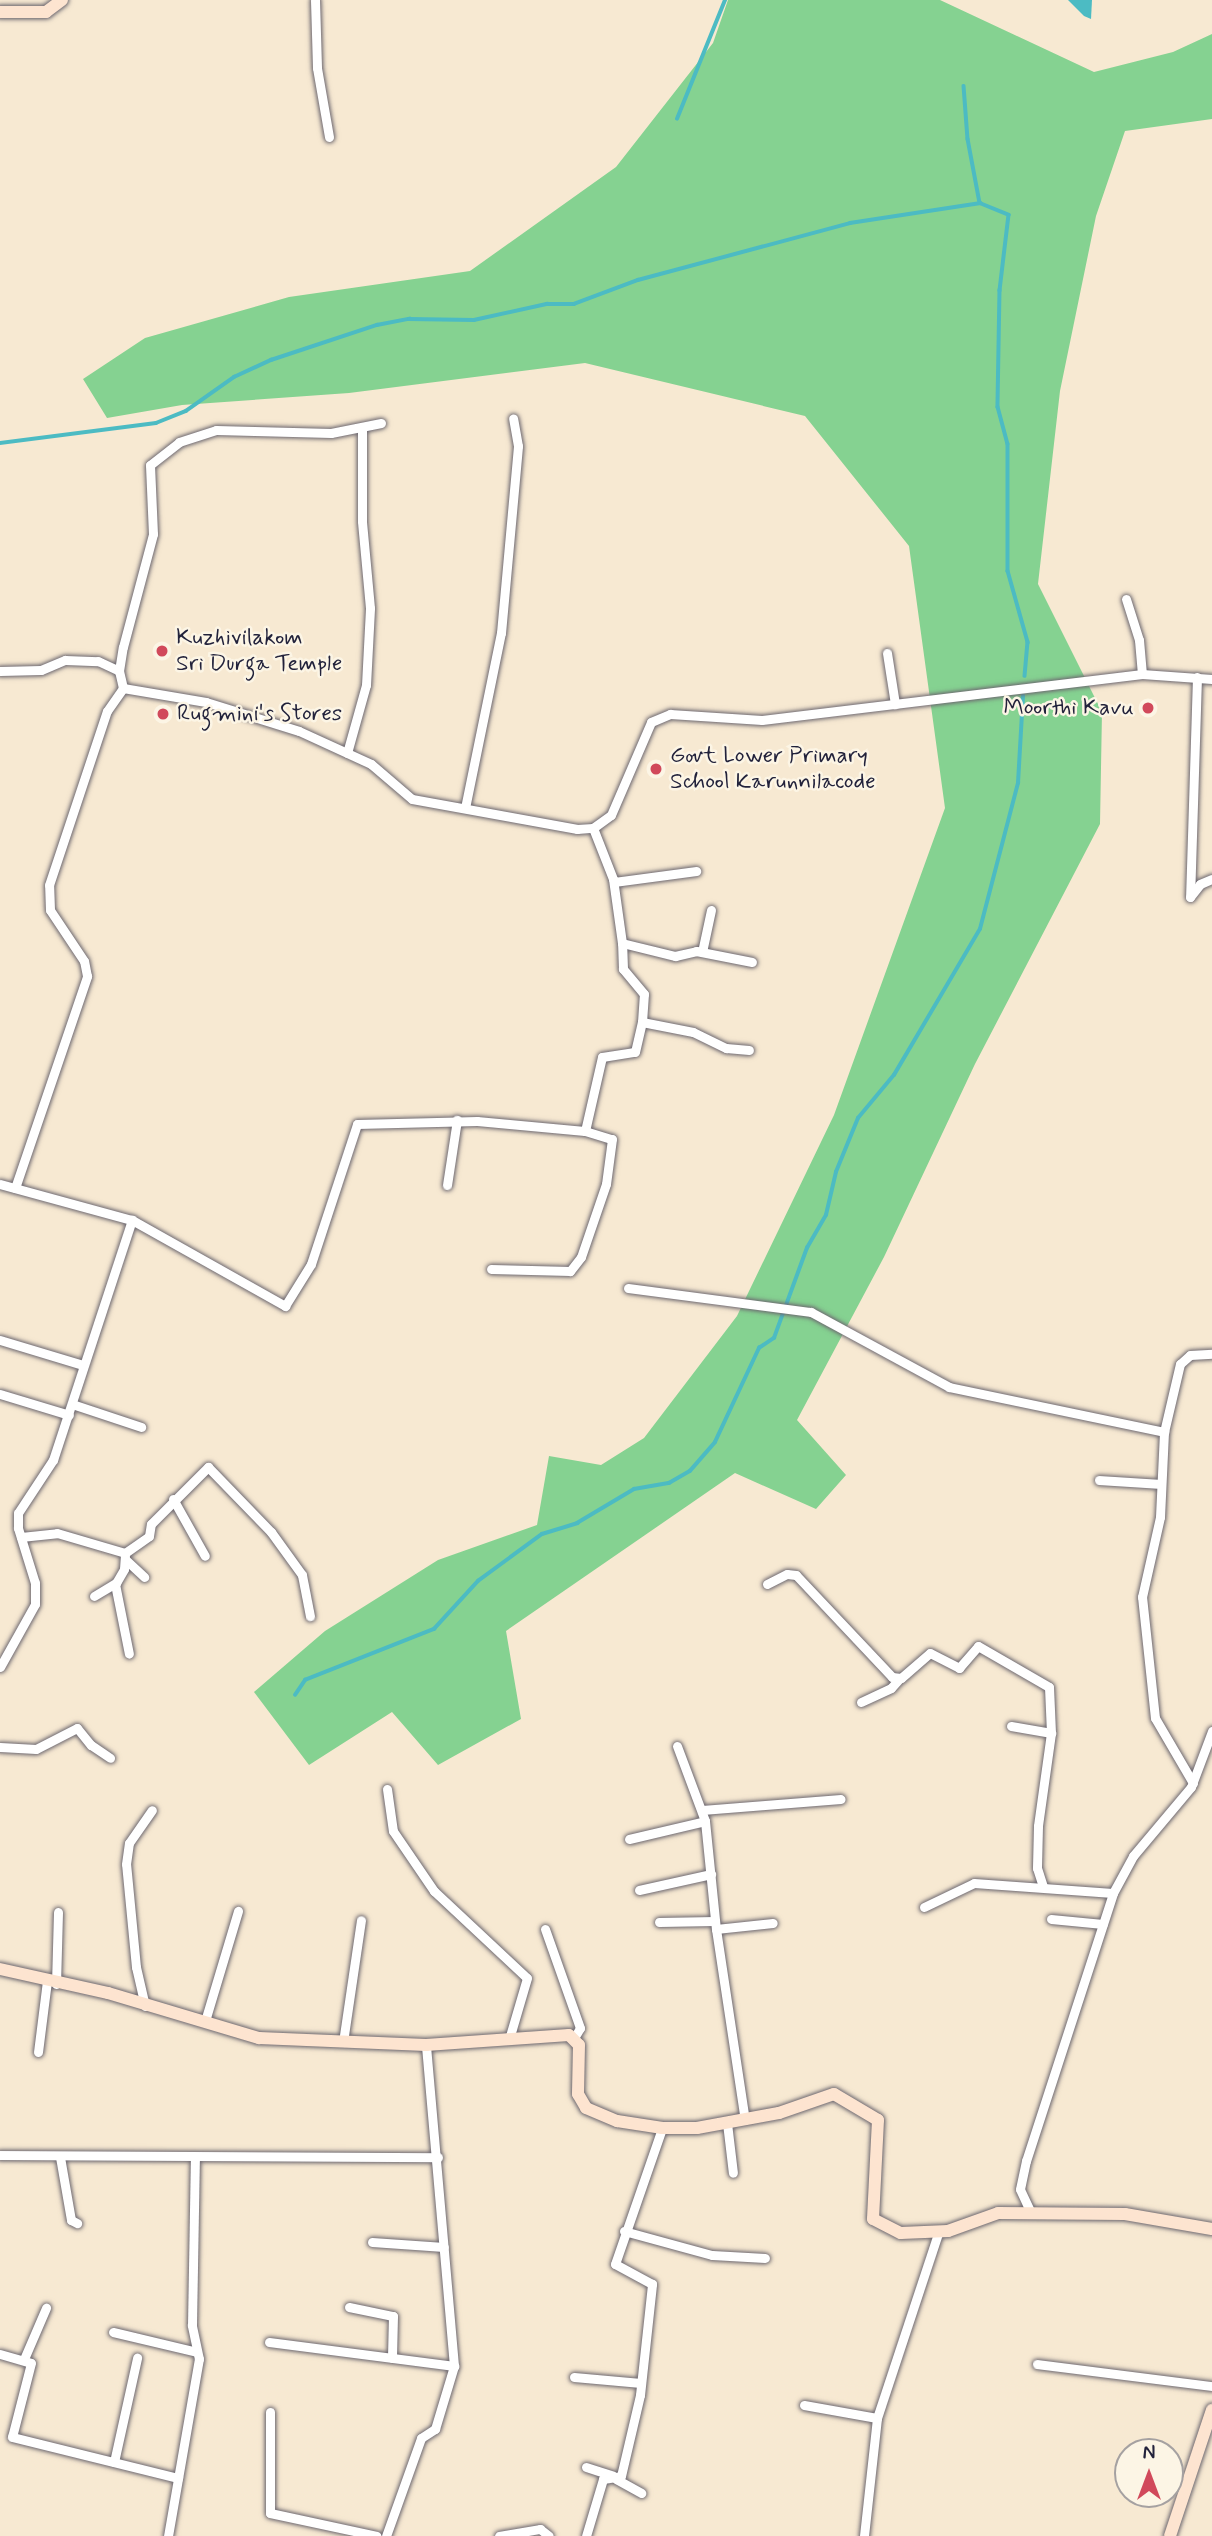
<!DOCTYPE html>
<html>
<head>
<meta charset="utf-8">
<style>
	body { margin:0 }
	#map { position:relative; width:1212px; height:2536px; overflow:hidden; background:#f7e9d2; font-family:Mynerve,sans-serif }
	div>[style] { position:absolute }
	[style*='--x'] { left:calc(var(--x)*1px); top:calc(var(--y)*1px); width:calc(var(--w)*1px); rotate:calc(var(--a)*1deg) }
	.green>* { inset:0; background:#85d291 }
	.water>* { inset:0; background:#4cbbc3 }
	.stream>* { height:3.5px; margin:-1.75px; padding:0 1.75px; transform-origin:1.75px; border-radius:1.75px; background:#4cbbc3 }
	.roads { filter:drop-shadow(0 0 2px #6d6870) drop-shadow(0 0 2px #6d6870) }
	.minor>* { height:9px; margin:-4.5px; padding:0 4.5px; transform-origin:4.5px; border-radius:4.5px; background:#fff }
	.secondary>* { height:12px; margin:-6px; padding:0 6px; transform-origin:6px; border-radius:6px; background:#fde4d0 }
	.dots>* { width:19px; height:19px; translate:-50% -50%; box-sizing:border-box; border:4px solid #fcf5e5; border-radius:50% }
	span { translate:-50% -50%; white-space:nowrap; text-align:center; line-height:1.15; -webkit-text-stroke:5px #fcf5e5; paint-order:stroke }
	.poi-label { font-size:23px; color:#22223b }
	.left { translate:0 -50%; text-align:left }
	.right { translate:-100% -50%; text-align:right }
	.north { position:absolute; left:1114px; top:2438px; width:70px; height:70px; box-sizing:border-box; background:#fcf5e5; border:2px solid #a5a1a1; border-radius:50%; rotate:0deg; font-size:19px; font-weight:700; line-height:28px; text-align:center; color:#22223b }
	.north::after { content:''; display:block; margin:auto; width:24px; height:32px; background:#d1495b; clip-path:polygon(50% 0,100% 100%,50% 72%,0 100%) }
</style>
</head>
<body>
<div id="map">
	<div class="green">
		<i style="clip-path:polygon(728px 0,940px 0,1094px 72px,1173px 52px,1212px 34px,1212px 119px,1125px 131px,1096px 216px,1060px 391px,1038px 584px,1102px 712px,1100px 824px,975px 1064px,884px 1257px,797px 1420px,846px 1475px,816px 1509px,735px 1473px,506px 1631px,521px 1719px,438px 1765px,392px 1712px,309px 1765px,254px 1692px,325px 1631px,438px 1560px,537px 1525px,549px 1456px,601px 1465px,644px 1438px,737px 1316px,834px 1115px,945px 808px,909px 546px,805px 416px,585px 363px,349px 393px,182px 405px,107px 418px,83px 379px,145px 338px,289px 297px,470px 271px,616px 167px,713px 43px)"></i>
	</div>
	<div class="water">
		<i style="clip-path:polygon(1068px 0,1092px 0,1091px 19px,1084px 16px)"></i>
	</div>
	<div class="stream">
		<i style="--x:964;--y:86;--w:53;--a:85.7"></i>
		<i style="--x:968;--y:139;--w:65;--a:79.4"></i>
		<i style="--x:980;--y:203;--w:31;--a:22"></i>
		<i style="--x:1009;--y:215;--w:76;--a:96.8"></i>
		<i style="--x:1000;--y:290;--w:117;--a:91"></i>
		<i style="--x:998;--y:407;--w:38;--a:75"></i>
		<i style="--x:1008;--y:444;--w:127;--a:90"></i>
		<i style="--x:1008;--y:571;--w:74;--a:74.3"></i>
		<i style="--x:1028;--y:642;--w:34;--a:95"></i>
		<i style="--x:677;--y:119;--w:128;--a:-68"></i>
		<i style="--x:0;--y:443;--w:157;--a:-7.3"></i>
		<i style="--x:156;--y:423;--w:32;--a:-22"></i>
		<i style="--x:186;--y:411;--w:59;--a:-35.3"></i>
		<i style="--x:234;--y:377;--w:41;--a:-24.7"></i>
		<i style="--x:271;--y:360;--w:112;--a:-18.3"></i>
		<i style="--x:377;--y:325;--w:33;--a:-11"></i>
		<i style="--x:409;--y:319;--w:65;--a:0.9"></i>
		<i style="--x:474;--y:320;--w:75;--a:-12.4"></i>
		<i style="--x:547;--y:304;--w:27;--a:0"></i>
		<i style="--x:574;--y:304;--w:68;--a:-20.6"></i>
		<i style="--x:638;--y:280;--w:220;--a:-15"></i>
		<i style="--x:850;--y:223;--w:132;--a:-8.7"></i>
		<i style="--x:295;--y:1695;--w:18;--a:-56"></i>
		<i style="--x:305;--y:1680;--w:139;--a:-21.6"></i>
		<i style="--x:434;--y:1629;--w:65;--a:-47.5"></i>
		<i style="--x:478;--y:1581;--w:79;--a:-36.3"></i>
		<i style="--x:542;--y:1534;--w:37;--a:-17"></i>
		<i style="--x:577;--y:1523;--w:66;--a:-30.8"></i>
		<i style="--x:634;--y:1489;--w:36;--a:-10"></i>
		<i style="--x:669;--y:1483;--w:24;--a:-30"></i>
		<i style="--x:690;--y:1471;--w:38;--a:-49"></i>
		<i style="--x:715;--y:1442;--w:104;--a:-64.9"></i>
		<i style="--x:759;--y:1348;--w:18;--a:-34"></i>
		<i style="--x:774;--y:1338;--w:96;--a:-69.9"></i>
		<i style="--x:807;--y:1248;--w:38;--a:-60"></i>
		<i style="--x:826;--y:1215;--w:44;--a:-76.9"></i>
		<i style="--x:836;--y:1172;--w:58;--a:-67.8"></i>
		<i style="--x:858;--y:1118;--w:56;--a:-50.1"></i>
		<i style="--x:894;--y:1075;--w:169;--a:-59.5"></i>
		<i style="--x:980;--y:929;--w:151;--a:-75.4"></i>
		<i style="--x:1018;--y:783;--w:87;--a:-86.7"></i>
	</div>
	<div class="roads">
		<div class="minor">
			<i style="--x:315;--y:0;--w:68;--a:88.3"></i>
			<i style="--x:317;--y:68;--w:70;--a:80.1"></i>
			<i style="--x:1126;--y:599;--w:43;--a:72.4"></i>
			<i style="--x:1139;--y:640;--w:34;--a:85"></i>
			<i style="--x:887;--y:653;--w:52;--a:81.1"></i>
			<i style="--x:0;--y:671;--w:41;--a:-1.4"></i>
			<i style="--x:41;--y:670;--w:26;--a:-23"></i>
			<i style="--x:65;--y:660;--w:33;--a:2"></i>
			<i style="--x:98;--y:661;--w:23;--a:25"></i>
			<i style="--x:1197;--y:677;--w:220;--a:91.8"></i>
			<i style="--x:1190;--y:897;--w:16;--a:-52"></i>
			<i style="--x:1200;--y:884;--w:13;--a:-23"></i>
			<i style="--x:123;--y:688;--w:17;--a:-103"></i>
			<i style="--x:119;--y:671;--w:24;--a:-81"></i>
			<i style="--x:123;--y:647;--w:117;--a:-75.1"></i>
			<i style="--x:153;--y:534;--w:69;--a:-92.5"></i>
			<i style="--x:150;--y:465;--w:37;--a:-38"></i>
			<i style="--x:179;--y:442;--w:39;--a:-18"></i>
			<i style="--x:216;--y:430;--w:115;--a:1.5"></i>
			<i style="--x:331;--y:433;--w:51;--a:-11.3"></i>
			<i style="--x:347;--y:753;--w:71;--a:-74.4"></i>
			<i style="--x:366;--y:685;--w:77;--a:-87"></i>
			<i style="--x:370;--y:608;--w:87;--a:-95.3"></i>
			<i style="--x:362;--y:521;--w:94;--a:-90"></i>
			<i style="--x:465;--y:808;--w:179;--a:-78.4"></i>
			<i style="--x:501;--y:633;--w:188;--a:-84.8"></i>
			<i style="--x:518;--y:446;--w:28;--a:-100"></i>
			<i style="--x:593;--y:828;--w:55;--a:68.6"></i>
			<i style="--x:613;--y:879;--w:65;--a:82"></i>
			<i style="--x:622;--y:943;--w:55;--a:13.8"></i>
			<i style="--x:675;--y:956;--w:22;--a:-13"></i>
			<i style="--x:696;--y:951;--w:57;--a:11.1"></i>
			<i style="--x:614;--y:882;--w:83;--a:-7.6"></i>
			<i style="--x:702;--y:952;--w:43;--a:-77.9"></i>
			<i style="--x:642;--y:1022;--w:52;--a:11.1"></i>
			<i style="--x:693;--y:1032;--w:37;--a:26"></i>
			<i style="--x:726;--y:1048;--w:23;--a:5"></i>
			<i style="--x:585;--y:1131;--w:76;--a:-77.1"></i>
			<i style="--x:602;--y:1057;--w:33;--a:-9"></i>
			<i style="--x:635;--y:1052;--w:31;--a:-77"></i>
			<i style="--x:642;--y:1022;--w:28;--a:-86"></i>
			<i style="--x:644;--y:994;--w:33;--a:-130"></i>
			<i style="--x:623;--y:969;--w:26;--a:-92"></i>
			<i style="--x:0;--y:1184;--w:137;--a:15.3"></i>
			<i style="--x:132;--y:1220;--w:176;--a:29.3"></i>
			<i style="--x:285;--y:1306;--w:49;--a:-58.2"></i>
			<i style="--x:311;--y:1264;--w:147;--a:-71.8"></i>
			<i style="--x:357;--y:1124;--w:120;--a:-1.4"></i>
			<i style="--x:477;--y:1121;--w:108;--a:5.3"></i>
			<i style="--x:585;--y:1131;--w:28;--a:17"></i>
			<i style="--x:612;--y:1139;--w:45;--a:97.6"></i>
			<i style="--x:606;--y:1184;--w:77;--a:108.9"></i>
			<i style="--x:581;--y:1257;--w:18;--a:128"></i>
			<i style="--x:570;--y:1271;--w:79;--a:-178.5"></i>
			<i style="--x:447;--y:1185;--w:66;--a:-81.3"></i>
			<i style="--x:15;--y:1188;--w:224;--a:-71.2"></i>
			<i style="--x:87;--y:976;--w:15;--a:-101"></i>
			<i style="--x:84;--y:961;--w:61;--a:-123.7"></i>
			<i style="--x:50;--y:910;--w:25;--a:-92"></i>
			<i style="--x:49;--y:885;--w:183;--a:-71.6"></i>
			<i style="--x:107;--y:711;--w:28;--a:-55"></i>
			<i style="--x:123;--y:688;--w:84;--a:9.6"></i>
			<i style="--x:206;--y:702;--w:97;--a:17.3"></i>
			<i style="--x:299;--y:731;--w:79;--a:24.6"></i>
			<i style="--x:371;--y:764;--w:54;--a:40.5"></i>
			<i style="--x:412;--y:799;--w:168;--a:10.3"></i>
			<i style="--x:577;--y:829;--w:16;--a:-4"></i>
			<i style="--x:593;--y:828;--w:22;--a:-36"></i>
			<i style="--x:611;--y:815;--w:101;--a:-66.7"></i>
			<i style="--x:651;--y:722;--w:21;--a:-23"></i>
			<i style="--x:670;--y:714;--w:92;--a:3.7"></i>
			<i style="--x:762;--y:720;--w:383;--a:-6.9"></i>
			<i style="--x:1142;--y:674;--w:70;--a:4.1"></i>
			<i style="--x:628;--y:1288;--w:185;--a:7.5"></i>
			<i style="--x:811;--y:1312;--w:157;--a:28.5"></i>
			<i style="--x:949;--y:1387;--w:220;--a:11.8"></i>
			<i style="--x:0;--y:1340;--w:87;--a:16.8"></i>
			<i style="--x:0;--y:1394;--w:72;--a:16.9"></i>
			<i style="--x:72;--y:1404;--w:73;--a:18.4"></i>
			<i style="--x:1099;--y:1480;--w:62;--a:3.7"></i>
			<i style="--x:173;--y:1499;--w:65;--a:60.7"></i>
			<i style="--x:21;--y:1537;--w:36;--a:-6"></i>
			<i style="--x:57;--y:1533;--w:71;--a:16.4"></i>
			<i style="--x:125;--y:1553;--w:29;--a:-35"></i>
			<i style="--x:149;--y:1536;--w:12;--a:-81"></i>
			<i style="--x:151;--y:1524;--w:81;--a:-45"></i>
			<i style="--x:208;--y:1467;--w:91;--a:45.9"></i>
			<i style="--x:271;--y:1532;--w:53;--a:54.2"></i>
			<i style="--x:302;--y:1575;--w:42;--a:79"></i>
			<i style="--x:126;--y:1560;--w:25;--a:43"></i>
			<i style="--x:115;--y:1584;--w:71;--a:78.7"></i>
			<i style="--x:767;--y:1584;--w:22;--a:-27"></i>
			<i style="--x:787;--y:1574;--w:9;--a:6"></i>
			<i style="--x:796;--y:1575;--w:140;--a:46.7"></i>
			<i style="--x:892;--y:1677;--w:9;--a:6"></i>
			<i style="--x:901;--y:1678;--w:38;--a:-41"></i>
			<i style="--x:930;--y:1653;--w:33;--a:27"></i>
			<i style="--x:959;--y:1668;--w:29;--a:-49"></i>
			<i style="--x:978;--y:1646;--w:82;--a:30"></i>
			<i style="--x:1049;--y:1687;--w:46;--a:87.5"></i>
			<i style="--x:1051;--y:1733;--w:94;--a:98"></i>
			<i style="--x:1038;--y:1826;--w:42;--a:91.4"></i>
			<i style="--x:1037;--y:1868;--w:19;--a:72"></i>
			<i style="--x:94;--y:1596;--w:26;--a:-31"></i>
			<i style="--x:116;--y:1583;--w:16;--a:-60"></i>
			<i style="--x:124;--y:1569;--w:16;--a:-86"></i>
			<i style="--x:0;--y:1667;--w:72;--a:-60.9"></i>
			<i style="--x:35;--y:1604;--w:21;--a:-90"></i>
			<i style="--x:35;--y:1583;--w:58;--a:-107.2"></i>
			<i style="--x:18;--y:1528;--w:15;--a:-90"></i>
			<i style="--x:18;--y:1513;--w:64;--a:-56.6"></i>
			<i style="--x:53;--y:1460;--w:253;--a:-71.8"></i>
			<i style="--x:861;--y:1702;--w:33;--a:-25"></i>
			<i style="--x:891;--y:1688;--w:12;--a:-48"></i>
			<i style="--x:1011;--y:1726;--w:41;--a:9.9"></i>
			<i style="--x:677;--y:1746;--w:80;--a:69.5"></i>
			<i style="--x:705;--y:1821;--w:109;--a:84.2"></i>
			<i style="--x:716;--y:1929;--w:193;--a:81.4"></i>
			<i style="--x:0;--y:1747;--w:36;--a:3"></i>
			<i style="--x:36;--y:1749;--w:46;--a:-27.1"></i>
			<i style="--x:77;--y:1728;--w:22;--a:51"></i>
			<i style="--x:91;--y:1745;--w:23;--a:34"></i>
			<i style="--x:1193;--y:1783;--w:75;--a:-120.3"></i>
			<i style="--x:1155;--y:1718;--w:122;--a:-96.1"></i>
			<i style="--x:1142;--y:1597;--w:82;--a:-77.3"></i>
			<i style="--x:1160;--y:1517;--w:85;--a:-87.3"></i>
			<i style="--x:1164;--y:1432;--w:70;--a:-76.8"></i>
			<i style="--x:1180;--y:1364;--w:13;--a:-42"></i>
			<i style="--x:1190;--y:1355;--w:22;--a:-3"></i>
			<i style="--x:387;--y:1789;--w:42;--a:81.9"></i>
			<i style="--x:393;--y:1831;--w:73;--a:55.7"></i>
			<i style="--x:434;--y:1891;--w:127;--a:43.1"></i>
			<i style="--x:527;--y:1978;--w:64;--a:106.4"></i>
			<i style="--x:702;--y:1810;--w:139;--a:-4.5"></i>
			<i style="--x:629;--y:1839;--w:78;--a:-13.3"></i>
			<i style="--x:639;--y:1890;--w:74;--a:-12.5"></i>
			<i style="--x:924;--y:1907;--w:55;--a:-25.6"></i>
			<i style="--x:974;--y:1883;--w:139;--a:4.1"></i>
			<i style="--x:1051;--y:1919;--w:52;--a:5.5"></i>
			<i style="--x:659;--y:1922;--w:56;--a:-1"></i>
			<i style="--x:545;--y:1929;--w:105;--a:70.5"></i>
			<i style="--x:580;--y:2028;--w:12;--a:121"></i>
			<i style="--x:716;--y:1929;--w:57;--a:-6"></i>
			<i style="--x:56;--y:1984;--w:72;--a:-88.4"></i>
			<i style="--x:145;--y:2006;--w:40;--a:-103"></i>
			<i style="--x:136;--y:1967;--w:103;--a:-95.5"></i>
			<i style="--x:126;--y:1864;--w:21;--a:-82"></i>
			<i style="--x:129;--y:1843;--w:40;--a:-55.1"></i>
			<i style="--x:205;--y:2021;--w:115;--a:-73.3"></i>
			<i style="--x:343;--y:2042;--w:123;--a:-81.6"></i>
			<i style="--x:38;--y:2052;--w:72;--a:-82.8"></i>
			<i style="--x:727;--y:2123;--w:50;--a:83.2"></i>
			<i style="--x:0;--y:2155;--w:438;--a:0.3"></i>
			<i style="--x:60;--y:2157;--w:64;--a:80.1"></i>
			<i style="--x:71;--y:2220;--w:7;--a:27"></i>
			<i style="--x:1031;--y:2213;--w:26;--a:-115"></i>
			<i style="--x:1020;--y:2189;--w:29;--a:-78"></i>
			<i style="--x:1026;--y:2161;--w:282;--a:-72"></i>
			<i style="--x:1113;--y:1893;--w:42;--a:-61.6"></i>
			<i style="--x:1133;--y:1856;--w:90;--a:-50"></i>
			<i style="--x:1191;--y:1787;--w:60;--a:-69.4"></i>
			<i style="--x:624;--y:2231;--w:91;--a:15.3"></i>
			<i style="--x:712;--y:2255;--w:53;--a:3.2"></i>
			<i style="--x:372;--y:2242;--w:72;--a:4"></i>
			<i style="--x:349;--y:2307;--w:45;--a:11.6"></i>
			<i style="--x:393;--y:2316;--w:42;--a:91.4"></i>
			<i style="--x:113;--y:2332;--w:86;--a:13.4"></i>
			<i style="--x:269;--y:2342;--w:187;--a:7.4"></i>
			<i style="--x:0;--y:2354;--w:32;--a:16"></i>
			<i style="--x:31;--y:2363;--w:76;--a:104.4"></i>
			<i style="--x:12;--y:2437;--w:171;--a:13.9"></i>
			<i style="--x:24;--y:2359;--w:56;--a:-66.7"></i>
			<i style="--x:1037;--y:2364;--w:176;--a:7.2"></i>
			<i style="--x:574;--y:2377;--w:67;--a:5.1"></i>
			<i style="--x:804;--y:2405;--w:74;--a:10.1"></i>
			<i style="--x:877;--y:2418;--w:119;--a:96.3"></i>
			<i style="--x:270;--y:2412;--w:101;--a:90"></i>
			<i style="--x:270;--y:2513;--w:109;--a:12.1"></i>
			<i style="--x:877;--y:2418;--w:197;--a:-71.7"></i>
			<i style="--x:114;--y:2462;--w:107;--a:-77.5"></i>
			<i style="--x:586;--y:2467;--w:28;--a:18"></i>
			<i style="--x:616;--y:2479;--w:29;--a:29"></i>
			<i style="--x:168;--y:2536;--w:180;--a:-80.1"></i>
			<i style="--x:199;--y:2359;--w:35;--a:-102"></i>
			<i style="--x:192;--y:2325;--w:166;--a:-89"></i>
			<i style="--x:386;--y:2536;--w:104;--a:-70.3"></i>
			<i style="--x:421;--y:2438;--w:17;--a:-33"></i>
			<i style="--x:435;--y:2429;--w:66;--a:-73.2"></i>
			<i style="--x:454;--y:2366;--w:322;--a:-95"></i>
			<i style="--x:499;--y:2536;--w:42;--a:-9.7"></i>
			<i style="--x:540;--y:2529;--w:11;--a:38"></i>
			<i style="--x:586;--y:2536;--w:59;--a:-73.4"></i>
			<i style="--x:603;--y:2479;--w:18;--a:-9"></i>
			<i style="--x:621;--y:2476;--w:83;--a:-76.8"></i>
			<i style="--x:640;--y:2395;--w:112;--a:-83.8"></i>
			<i style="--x:652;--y:2284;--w:42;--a:-151.6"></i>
			<i style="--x:615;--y:2264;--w:144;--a:-70.9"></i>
		</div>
		<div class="secondary">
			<i style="--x:0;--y:12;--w:46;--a:0"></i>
			<i style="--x:46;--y:12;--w:20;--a:-37"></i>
			<i style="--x:0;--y:1969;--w:111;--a:12.5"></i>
			<i style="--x:108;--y:1993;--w:158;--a:16.6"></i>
			<i style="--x:259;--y:2038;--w:167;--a:2.4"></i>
			<i style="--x:426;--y:2045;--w:143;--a:-4"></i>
			<i style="--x:569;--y:2035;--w:14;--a:45"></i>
			<i style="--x:579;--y:2045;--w:49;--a:91.2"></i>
			<i style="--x:578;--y:2094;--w:16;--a:60"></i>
			<i style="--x:586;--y:2108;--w:34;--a:23"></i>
			<i style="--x:617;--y:2121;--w:46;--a:8.8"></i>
			<i style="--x:662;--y:2128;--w:35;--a:0"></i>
			<i style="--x:697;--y:2128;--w:83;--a:-10.4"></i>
			<i style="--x:779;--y:2113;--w:58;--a:-19.1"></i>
			<i style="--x:834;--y:2094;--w:51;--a:30.6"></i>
			<i style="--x:878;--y:2120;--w:99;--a:92.9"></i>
			<i style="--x:873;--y:2219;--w:31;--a:27"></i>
			<i style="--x:901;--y:2233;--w:47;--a:-2.4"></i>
			<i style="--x:948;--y:2231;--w:53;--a:-19.8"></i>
			<i style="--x:998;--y:2213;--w:127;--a:0.5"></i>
			<i style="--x:1125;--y:2214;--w:88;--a:9.8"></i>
			<i style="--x:1170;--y:2536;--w:133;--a:-71.6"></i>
		</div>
	</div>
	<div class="dots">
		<i style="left:162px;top:651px;background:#d1495b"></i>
		<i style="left:1148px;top:708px;background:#d1495b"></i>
		<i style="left:163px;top:714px;background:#d1495b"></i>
		<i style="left:656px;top:769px;background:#d1495b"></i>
	</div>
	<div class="poi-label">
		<span class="left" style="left:176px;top:651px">Kuzhivilakom<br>Sri Durga Temple</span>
		<span class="right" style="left:1134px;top:708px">Moorthi Kavu</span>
		<span class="left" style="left:177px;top:714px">Rugmini's Stores</span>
		<span class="left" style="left:670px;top:769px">Govt Lower Primary<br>School Karunnilacode</span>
	</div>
	<div class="north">N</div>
</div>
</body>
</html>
